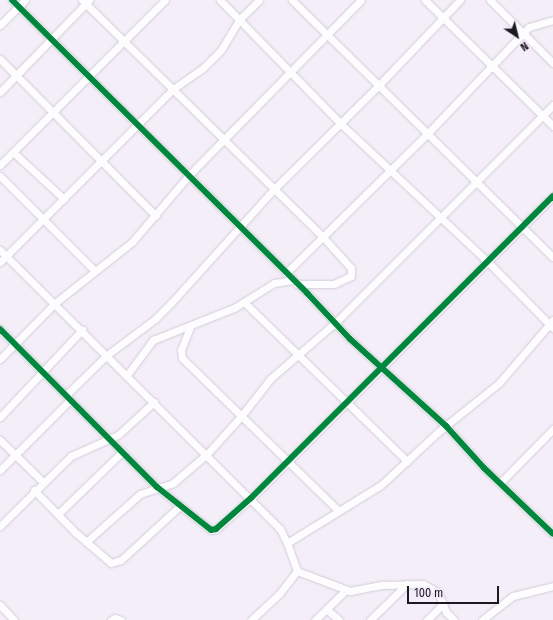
<!DOCTYPE html>
<html>
<head>
<meta charset="utf-8">
<style>
	body { margin:0 }
	#map { position:relative; width:553px; height:620px; overflow:hidden; background:#f4eef9; font-family:"Fira Sans Condensed",sans-serif }
	div>[style] { position:absolute }
	[style*='--x'] { left:calc(var(--x)*1px); top:calc(var(--y)*1px); width:calc(var(--w)*1px); rotate:calc(var(--a)*1deg) }
	.roads { filter:drop-shadow(0 0 1px #d1cdd5) drop-shadow(0 0 1px #d1cdd5) }
	.minor>* { height:7px; margin:-3.5px; padding:0 3.5px; transform-origin:3.5px; border-radius:3.5px; background:#fdfcfe }
	.cycleway>* { height:6px; margin:-3px; padding:0 3px; transform-origin:3px; border-radius:3px; background:#00873e }
	span { translate:-50% -50%; white-space:nowrap; text-align:center; line-height:1.15; -webkit-text-stroke:3px #f5eafd; paint-order:stroke }
	.north { position:absolute; left:497px; top:16px; width:40px; height:40px; -webkit-text-stroke:3px #f5eafd; paint-order:stroke; rotate:145deg; font-size:11px; font-weight:700; line-height:16px; text-align:center; color:#1d1920 }
	.north::after { content:''; display:block; margin:auto; width:14px; height:18px; background:#1d1920; clip-path:polygon(50% 0,100% 100%,50% 72%,0 100%) }
	.scale { position:absolute; left:407px; top:586px; width:92px; height:18px; box-sizing:border-box; border:2px solid #1d1920; border-top:0; padding-left:5px; font-size:12px; line-height:14px; white-space:nowrap; color:#1d1920; -webkit-text-stroke:3px #f5eafd; paint-order:stroke }
</style>
</head>
<body>
<div id="map">
	<div class="roads">
		<div class="minor">
			<i style="--x:12;--y:0;--w:416;--a:44.8"></i>
			<i style="--x:307;--y:293;--w:63;--a:46.9"></i>
			<i style="--x:350;--y:339;--w:130;--a:42.2"></i>
			<i style="--x:446;--y:426;--w:57;--a:47.9"></i>
			<i style="--x:484;--y:468;--w:95;--a:43.7"></i>
			<i style="--x:82;--y:0;--w:337;--a:44.5"></i>
			<i style="--x:322;--y:236;--w:43;--a:47.8"></i>
			<i style="--x:351;--y:268;--w:8;--a:90"></i>
			<i style="--x:351;--y:276;--w:19;--a:155"></i>
			<i style="--x:334;--y:284;--w:37;--a:180"></i>
			<i style="--x:220;--y:0;--w:173;--a:45.7"></i>
			<i style="--x:341;--y:124;--w:202;--a:43.2"></i>
			<i style="--x:488;--y:262;--w:93;--a:45.4"></i>
			<i style="--x:292;--y:0;--w:366;--a:44.6"></i>
			<i style="--x:425;--y:0;--w:180;--a:44.5"></i>
			<i style="--x:490;--y:0;--w:89;--a:45"></i>
			<i style="--x:0;--y:25;--w:35;--a:-45"></i>
			<i style="--x:0;--y:59;--w:221;--a:45.2"></i>
			<i style="--x:0;--y:92;--w:128;--a:-45.9"></i>
			<i style="--x:13;--y:152;--w:69;--a:42.7"></i>
			<i style="--x:0;--y:165;--w:233;--a:-45"></i>
			<i style="--x:0;--y:176;--w:134;--a:45"></i>
			<i style="--x:0;--y:250;--w:395;--a:44.9"></i>
			<i style="--x:280;--y:529;--w:16;--a:63"></i>
			<i style="--x:287;--y:543;--w:30;--a:70"></i>
			<i style="--x:297;--y:571;--w:29;--a:128"></i>
			<i style="--x:279;--y:594;--w:38;--a:137"></i>
			<i style="--x:0;--y:262;--w:245;--a:-45"></i>
			<i style="--x:173;--y:89;--w:35;--a:-35"></i>
			<i style="--x:202;--y:69;--w:27;--a:-45"></i>
			<i style="--x:221;--y:50;--w:35;--a:-59"></i>
			<i style="--x:239;--y:20;--w:28;--a:-45"></i>
			<i style="--x:286;--y:273;--w:199;--a:-44.6"></i>
			<i style="--x:428;--y:133;--w:146;--a:-46.4"></i>
			<i style="--x:529;--y:27;--w:25;--a:-16"></i>
			<i style="--x:244;--y:302;--w:228;--a:44.3"></i>
			<i style="--x:191;--y:325;--w:27;--a:112"></i>
			<i style="--x:181;--y:350;--w:8;--a:83"></i>
			<i style="--x:182;--y:358;--w:219;--a:44.3"></i>
			<i style="--x:0;--y:329;--w:223;--a:45.2"></i>
			<i style="--x:157;--y:487;--w:69;--a:38.5"></i>
			<i style="--x:211;--y:530;--w:5;--a:-11"></i>
			<i style="--x:216;--y:529;--w:47;--a:-41.5"></i>
			<i style="--x:251;--y:498;--w:427;--a:-45"></i>
			<i style="--x:0;--y:359;--w:78;--a:-45.5"></i>
			<i style="--x:55;--y:303;--w:98;--a:-38.4"></i>
			<i style="--x:132;--y:242;--w:88;--a:-49.6"></i>
			<i style="--x:189;--y:175;--w:245;--a:-45.5"></i>
			<i style="--x:127;--y:375;--w:44;--a:-53.4"></i>
			<i style="--x:153;--y:340;--w:87;--a:-21.6"></i>
			<i style="--x:234;--y:308;--w:47;--a:-32"></i>
			<i style="--x:274;--y:283;--w:19;--a:-9"></i>
			<i style="--x:66;--y:395;--w:57;--a:-44.3"></i>
			<i style="--x:107;--y:355;--w:60;--a:-36.9"></i>
			<i style="--x:155;--y:319;--w:23;--a:-45"></i>
			<i style="--x:171;--y:303;--w:154;--a:-47.9"></i>
			<i style="--x:274;--y:189;--w:146;--a:-44.7"></i>
			<i style="--x:378;--y:86;--w:119;--a:-46.4"></i>
			<i style="--x:0;--y:417;--w:120;--a:-46.7"></i>
			<i style="--x:0;--y:440;--w:59;--a:44.3"></i>
			<i style="--x:0;--y:470;--w:99;--a:-45"></i>
			<i style="--x:500;--y:483;--w:76;--a:-45.5"></i>
			<i style="--x:34;--y:490;--w:60;--a:45.7"></i>
			<i style="--x:76;--y:533;--w:46;--a:40.6"></i>
			<i style="--x:111;--y:563;--w:10;--a:-17"></i>
			<i style="--x:121;--y:560;--w:80;--a:-42.5"></i>
			<i style="--x:58;--y:514;--w:88;--a:-44.1"></i>
			<i style="--x:0;--y:526;--w:100;--a:-44.6"></i>
			<i style="--x:71;--y:456;--w:51;--a:-24.1"></i>
			<i style="--x:118;--y:435;--w:49;--a:-42.5"></i>
			<i style="--x:86;--y:542;--w:72;--a:-41.6"></i>
			<i style="--x:140;--y:494;--w:35;--a:-18"></i>
			<i style="--x:173;--y:483;--w:45;--a:-40.5"></i>
			<i style="--x:207;--y:454;--w:52;--a:-48.1"></i>
			<i style="--x:242;--y:415;--w:47;--a:-51.9"></i>
			<i style="--x:271;--y:378;--w:84;--a:-40.7"></i>
			<i style="--x:335;--y:323;--w:308;--a:-45"></i>
			<i style="--x:287;--y:543;--w:110;--a:-31.7"></i>
			<i style="--x:381;--y:485;--w:78;--a:-42.9"></i>
			<i style="--x:438;--y:432;--w:78;--a:-38.8"></i>
			<i style="--x:499;--y:383;--w:83;--a:-49.4"></i>
			<i style="--x:297;--y:571;--w:57;--a:20.7"></i>
			<i style="--x:350;--y:591;--w:33;--a:-11"></i>
			<i style="--x:382;--y:585;--w:41;--a:-1.4"></i>
			<i style="--x:423;--y:584;--w:17;--a:28"></i>
			<i style="--x:438;--y:592;--w:22;--a:68"></i>
			<i style="--x:446;--y:612;--w:11;--a:45"></i>
			<i style="--x:0;--y:605;--w:21;--a:47"></i>
			<i style="--x:326;--y:609;--w:17;--a:40"></i>
			<i style="--x:111;--y:620;--w:4;--a:-27"></i>
			<i style="--x:115;--y:618;--w:6;--a:18"></i>
			<i style="--x:315;--y:620;--w:43;--a:-44.1"></i>
			<i style="--x:370;--y:620;--w:52;--a:-44.2"></i>
			<i style="--x:427;--y:620;--w:23;--a:-45"></i>
			<i style="--x:482;--y:620;--w:39;--a:-38"></i>
			<i style="--x:513;--y:596;--w:41;--a:-14"></i>
		</div>
	</div>
	<div class="cycleway">
		<i style="--x:12;--y:0;--w:416;--a:44.8"></i>
		<i style="--x:307;--y:293;--w:63;--a:46.9"></i>
		<i style="--x:350;--y:339;--w:130;--a:42.2"></i>
		<i style="--x:446;--y:426;--w:57;--a:47.9"></i>
		<i style="--x:484;--y:468;--w:95;--a:43.7"></i>
		<i style="--x:0;--y:329;--w:223;--a:45.2"></i>
		<i style="--x:157;--y:487;--w:69;--a:38.5"></i>
		<i style="--x:211;--y:530;--w:5;--a:-11"></i>
		<i style="--x:216;--y:529;--w:47;--a:-41.5"></i>
		<i style="--x:251;--y:498;--w:427;--a:-45"></i>
	</div>
	<div class="north">N</div>
	<div class="scale">100 m</div>
</div>
</body>
</html>
